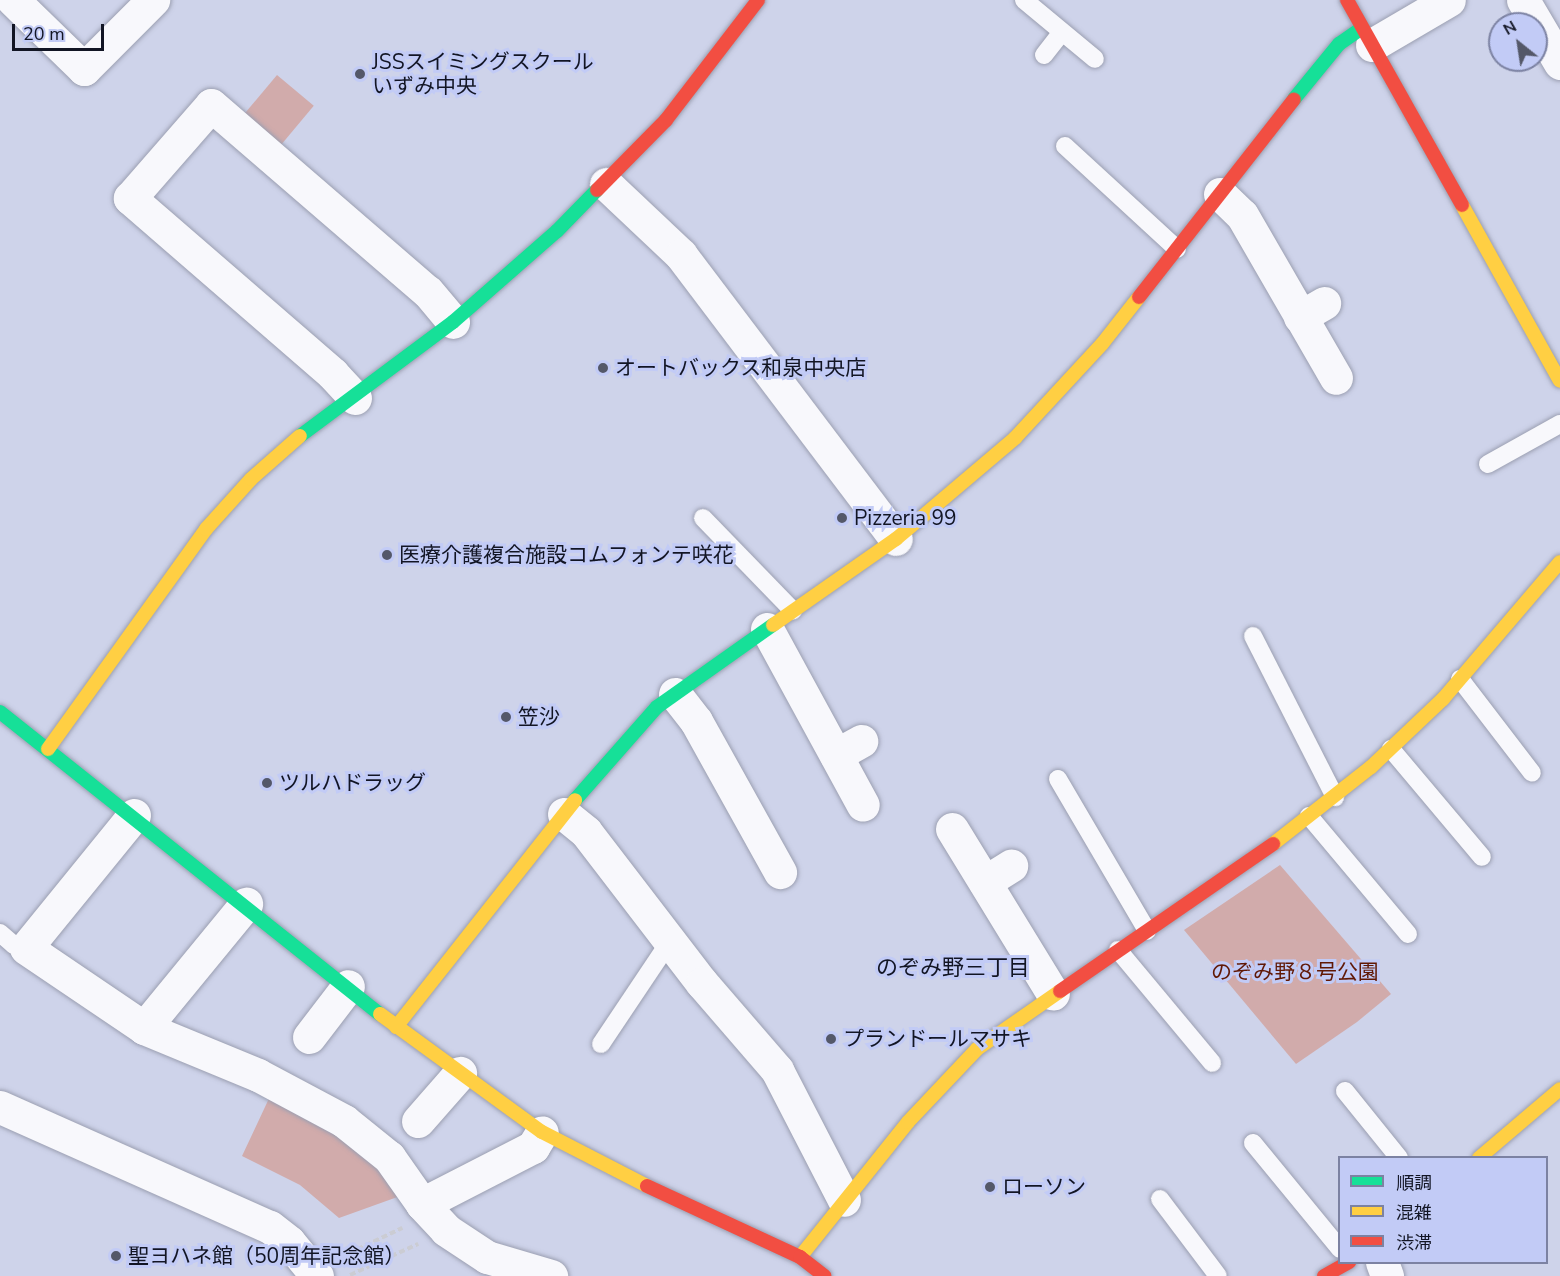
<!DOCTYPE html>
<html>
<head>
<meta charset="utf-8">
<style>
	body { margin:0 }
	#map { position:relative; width:1560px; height:1276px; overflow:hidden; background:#ced3ea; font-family:"Nunito Sans","Noto Sans JP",sans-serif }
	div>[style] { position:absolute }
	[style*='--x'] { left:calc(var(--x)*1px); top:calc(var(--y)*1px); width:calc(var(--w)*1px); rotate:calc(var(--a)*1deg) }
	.green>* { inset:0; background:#d1abab; transform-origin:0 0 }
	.path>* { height:4px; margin-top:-2px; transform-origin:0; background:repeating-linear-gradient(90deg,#cbccd3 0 6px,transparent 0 9px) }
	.roads { filter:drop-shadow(0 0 2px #9b9fb1) drop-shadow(0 0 2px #9b9fb1) }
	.lane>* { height:18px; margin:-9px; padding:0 9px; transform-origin:9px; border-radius:9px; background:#f8f8fc }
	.street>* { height:33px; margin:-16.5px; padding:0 16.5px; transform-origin:16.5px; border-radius:16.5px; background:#f8f8fc }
	.fast>* { height:14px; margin:-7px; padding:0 7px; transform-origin:7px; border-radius:7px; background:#16e098 }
	.slow>* { height:14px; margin:-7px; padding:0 7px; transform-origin:7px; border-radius:7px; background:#ffcf43 }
	.jam>* { height:14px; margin:-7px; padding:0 7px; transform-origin:7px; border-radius:7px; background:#f24e42 }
	.dots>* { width:16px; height:16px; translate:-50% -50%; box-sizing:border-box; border:3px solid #c2cbf6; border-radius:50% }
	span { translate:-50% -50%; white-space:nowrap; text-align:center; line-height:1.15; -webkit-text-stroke:6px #c2cbf6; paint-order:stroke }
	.poi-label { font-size:21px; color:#121524 }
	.left { translate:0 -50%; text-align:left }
	.park-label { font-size:21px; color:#601805 }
	.neighbourhood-label { font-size:22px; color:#121524 }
	.legend { position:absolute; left:1338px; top:1156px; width:210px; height:108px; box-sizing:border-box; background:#c2cbf6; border:2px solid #7c82a2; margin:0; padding:8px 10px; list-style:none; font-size:18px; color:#121524 }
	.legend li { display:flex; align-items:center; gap:12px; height:30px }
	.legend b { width:30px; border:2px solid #7c82a2 }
	.north { position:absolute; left:1488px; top:12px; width:60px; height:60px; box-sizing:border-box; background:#c2cbf6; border:2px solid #7c82a2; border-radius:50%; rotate:330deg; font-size:16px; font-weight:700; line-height:24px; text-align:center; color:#121524 }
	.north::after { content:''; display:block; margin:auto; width:21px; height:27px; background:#545869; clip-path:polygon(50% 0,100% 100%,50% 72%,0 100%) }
	.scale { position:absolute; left:12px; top:24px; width:92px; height:27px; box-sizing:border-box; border:3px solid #121524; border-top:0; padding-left:8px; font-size:18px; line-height:21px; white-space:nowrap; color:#121524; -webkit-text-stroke:4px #c2cbf6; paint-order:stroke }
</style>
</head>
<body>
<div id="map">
	<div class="green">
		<i style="left:277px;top:75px;width:48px;height:52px;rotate:40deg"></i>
		<i style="clip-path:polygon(1280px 865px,1391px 994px,1357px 1022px,1296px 1064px,1184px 930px)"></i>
		<i style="clip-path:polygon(272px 1092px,340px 1127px,403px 1195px,339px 1218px,300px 1185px,242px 1156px)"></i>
	</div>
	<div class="path">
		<i style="--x:341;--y:1257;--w:68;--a:-25.4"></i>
		<i style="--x:350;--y:1275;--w:75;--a:-24.5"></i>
	</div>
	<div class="roads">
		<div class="lane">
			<i style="--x:1024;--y:0;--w:92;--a:39.7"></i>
			<i style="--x:1044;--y:55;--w:29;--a:-52"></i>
			<i style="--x:1065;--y:146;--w:152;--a:42.6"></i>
			<i style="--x:1488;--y:464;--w:82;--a:-29.1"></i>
			<i style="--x:703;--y:518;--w:129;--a:45.9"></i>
			<i style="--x:1253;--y:636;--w:181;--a:63"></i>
			<i style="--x:1460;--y:679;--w:118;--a:52.5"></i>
			<i style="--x:1391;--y:749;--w:141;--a:49.9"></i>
			<i style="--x:1058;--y:779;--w:176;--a:59.6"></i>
			<i style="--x:1309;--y:816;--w:154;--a:50"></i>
			<i style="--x:0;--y:933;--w:18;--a:41"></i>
			<i style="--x:14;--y:945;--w:12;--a:14"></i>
			<i style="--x:1118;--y:950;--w:147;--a:50.2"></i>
			<i style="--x:601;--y:1044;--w:124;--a:-56.2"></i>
			<i style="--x:1345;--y:1091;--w:86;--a:51.1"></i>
			<i style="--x:1253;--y:1143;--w:137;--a:50.6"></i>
			<i style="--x:1160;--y:1199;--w:96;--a:53"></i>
		</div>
		<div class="street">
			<i style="--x:13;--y:0;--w:99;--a:44.2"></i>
			<i style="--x:84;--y:69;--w:98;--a:-45"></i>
			<i style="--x:1523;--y:0;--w:73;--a:59.6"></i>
			<i style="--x:1372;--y:45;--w:89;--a:-30.3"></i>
			<i style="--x:606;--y:184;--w:103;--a:43.4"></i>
			<i style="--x:681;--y:255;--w:356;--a:52.9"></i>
			<i style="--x:1220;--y:194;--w:30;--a:44"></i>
			<i style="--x:1242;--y:215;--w:188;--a:60"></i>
			<i style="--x:1300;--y:317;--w:28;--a:-30"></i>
			<i style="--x:355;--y:398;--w:33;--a:-133"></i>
			<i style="--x:333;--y:374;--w:269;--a:-139.1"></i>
			<i style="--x:130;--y:198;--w:123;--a:-48.9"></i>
			<i style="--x:211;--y:105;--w:286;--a:40.8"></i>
			<i style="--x:428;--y:292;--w:39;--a:50"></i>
			<i style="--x:767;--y:629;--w:200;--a:61.4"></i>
			<i style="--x:675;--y:694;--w:34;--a:52"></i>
			<i style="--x:696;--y:721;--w:173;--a:60.9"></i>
			<i style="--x:836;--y:755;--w:29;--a:-29"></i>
			<i style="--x:564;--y:814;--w:28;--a:39"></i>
			<i style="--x:586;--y:832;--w:190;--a:52.5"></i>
			<i style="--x:702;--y:983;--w:115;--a:49.2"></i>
			<i style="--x:777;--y:1070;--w:146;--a:62.7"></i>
			<i style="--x:134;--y:815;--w:171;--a:129.1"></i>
			<i style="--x:26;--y:948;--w:143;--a:34.1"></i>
			<i style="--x:144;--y:1028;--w:123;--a:22.4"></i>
			<i style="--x:258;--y:1075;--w:98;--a:28.1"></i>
			<i style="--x:344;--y:1121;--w:58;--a:38.7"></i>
			<i style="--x:389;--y:1157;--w:57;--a:54.9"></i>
			<i style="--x:422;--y:1204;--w:35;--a:47"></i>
			<i style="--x:446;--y:1230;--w:49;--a:33.4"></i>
			<i style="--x:487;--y:1257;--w:67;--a:16.5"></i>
			<i style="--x:952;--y:829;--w:193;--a:58.5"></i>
			<i style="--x:985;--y:882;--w:31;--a:-32"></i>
			<i style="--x:144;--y:1028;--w:161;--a:-50.6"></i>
			<i style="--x:309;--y:1037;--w:64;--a:-52.6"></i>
			<i style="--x:0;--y:1107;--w:295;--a:24"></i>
			<i style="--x:270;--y:1227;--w:24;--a:38"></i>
			<i style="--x:289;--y:1242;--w:44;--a:50.5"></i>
			<i style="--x:418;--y:1121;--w:64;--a:-48.8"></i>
			<i style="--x:422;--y:1204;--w:125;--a:-27.2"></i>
			<i style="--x:533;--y:1147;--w:17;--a:-59"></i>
			<i style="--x:1382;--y:1262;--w:15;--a:70"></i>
		</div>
		<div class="fast">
			<i style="--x:1294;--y:99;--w:71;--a:-50.7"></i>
			<i style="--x:1339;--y:44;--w:28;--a:-35"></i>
			<i style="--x:300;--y:436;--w:191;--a:-36.7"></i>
			<i style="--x:453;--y:322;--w:138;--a:-41.2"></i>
			<i style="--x:557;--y:231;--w:57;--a:-45.7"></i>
			<i style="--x:0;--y:712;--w:485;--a:38.5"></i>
			<i style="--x:575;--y:800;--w:124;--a:-48.6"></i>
			<i style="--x:657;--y:707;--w:142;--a:-35.3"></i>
		</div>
		<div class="slow">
			<i style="--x:1462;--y:205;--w:201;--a:60.9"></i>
			<i style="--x:773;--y:625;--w:150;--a:-35"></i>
			<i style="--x:896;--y:539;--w:156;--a:-40.3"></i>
			<i style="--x:1015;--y:438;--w:128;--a:-47.2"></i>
			<i style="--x:1102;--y:344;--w:60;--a:-51.8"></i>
			<i style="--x:48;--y:749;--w:271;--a:-54.3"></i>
			<i style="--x:206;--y:529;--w:67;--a:-48"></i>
			<i style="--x:251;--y:479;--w:65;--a:-41.3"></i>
			<i style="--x:1273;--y:844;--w:125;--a:-38.2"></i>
			<i style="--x:1371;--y:767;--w:99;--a:-43.4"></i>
			<i style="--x:1443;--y:699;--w:180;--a:-49.5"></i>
			<i style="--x:380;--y:1014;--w:200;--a:36.1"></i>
			<i style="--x:542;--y:1132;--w:118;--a:27.2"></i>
			<i style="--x:396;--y:1027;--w:289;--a:-51.7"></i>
			<i style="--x:1479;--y:1158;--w:106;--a:-40.4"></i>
			<i style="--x:800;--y:1257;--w:173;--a:-51.3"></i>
			<i style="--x:908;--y:1122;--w:100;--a:-46.6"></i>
			<i style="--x:977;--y:1049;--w:101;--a:-34.9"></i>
		</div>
		<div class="jam">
			<i style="--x:1347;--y:0;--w:235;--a:60.7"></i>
			<i style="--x:597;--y:190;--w:98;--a:-45.4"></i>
			<i style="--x:666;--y:120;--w:151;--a:-52.5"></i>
			<i style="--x:1139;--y:297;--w:251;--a:-51.9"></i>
			<i style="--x:1060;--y:991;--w:259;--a:-34.6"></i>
			<i style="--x:647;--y:1186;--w:169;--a:24.9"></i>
			<i style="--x:800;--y:1257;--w:31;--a:38"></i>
			<i style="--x:1324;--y:1276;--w:29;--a:-29"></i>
		</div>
	</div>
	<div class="dots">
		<i style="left:360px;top:74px;background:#545869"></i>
		<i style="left:603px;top:368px;background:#545869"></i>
		<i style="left:842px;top:518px;background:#545869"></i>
		<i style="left:387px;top:555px;background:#545869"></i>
		<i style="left:506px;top:717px;background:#545869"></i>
		<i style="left:267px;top:783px;background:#545869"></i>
		<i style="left:831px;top:1039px;background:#545869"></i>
		<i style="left:990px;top:1187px;background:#545869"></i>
		<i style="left:116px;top:1256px;background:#545869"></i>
	</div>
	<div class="poi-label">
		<span class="left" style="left:372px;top:74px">JSSスイミングスクール<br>いずみ中央</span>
		<span class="left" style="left:615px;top:368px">オートバックス和泉中央店</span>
		<span class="left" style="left:854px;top:518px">Pizzeria 99</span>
		<span class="left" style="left:399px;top:555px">医療介護複合施設コムフォンテ咲花</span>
		<span class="left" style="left:518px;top:717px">笠沙</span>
		<span class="left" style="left:279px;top:783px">ツルハドラッグ</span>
		<span class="left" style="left:843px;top:1039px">プランドールマサキ</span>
		<span class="left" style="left:1002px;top:1187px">ローソン</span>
		<span class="left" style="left:128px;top:1256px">聖ヨハネ館（50周年記念館）</span>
	</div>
	<div class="park-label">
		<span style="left:1295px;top:972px">のぞみ野８号公園</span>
	</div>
	<div class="neighbourhood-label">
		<span style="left:953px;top:969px">のぞみ野三丁目</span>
	</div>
	<ul class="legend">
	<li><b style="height:8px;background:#16e098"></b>順調</li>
	<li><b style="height:8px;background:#ffcf43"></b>混雑</li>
	<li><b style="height:8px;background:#f24e42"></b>渋滞</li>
	</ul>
	<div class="north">N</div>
	<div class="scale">20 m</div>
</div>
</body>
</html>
